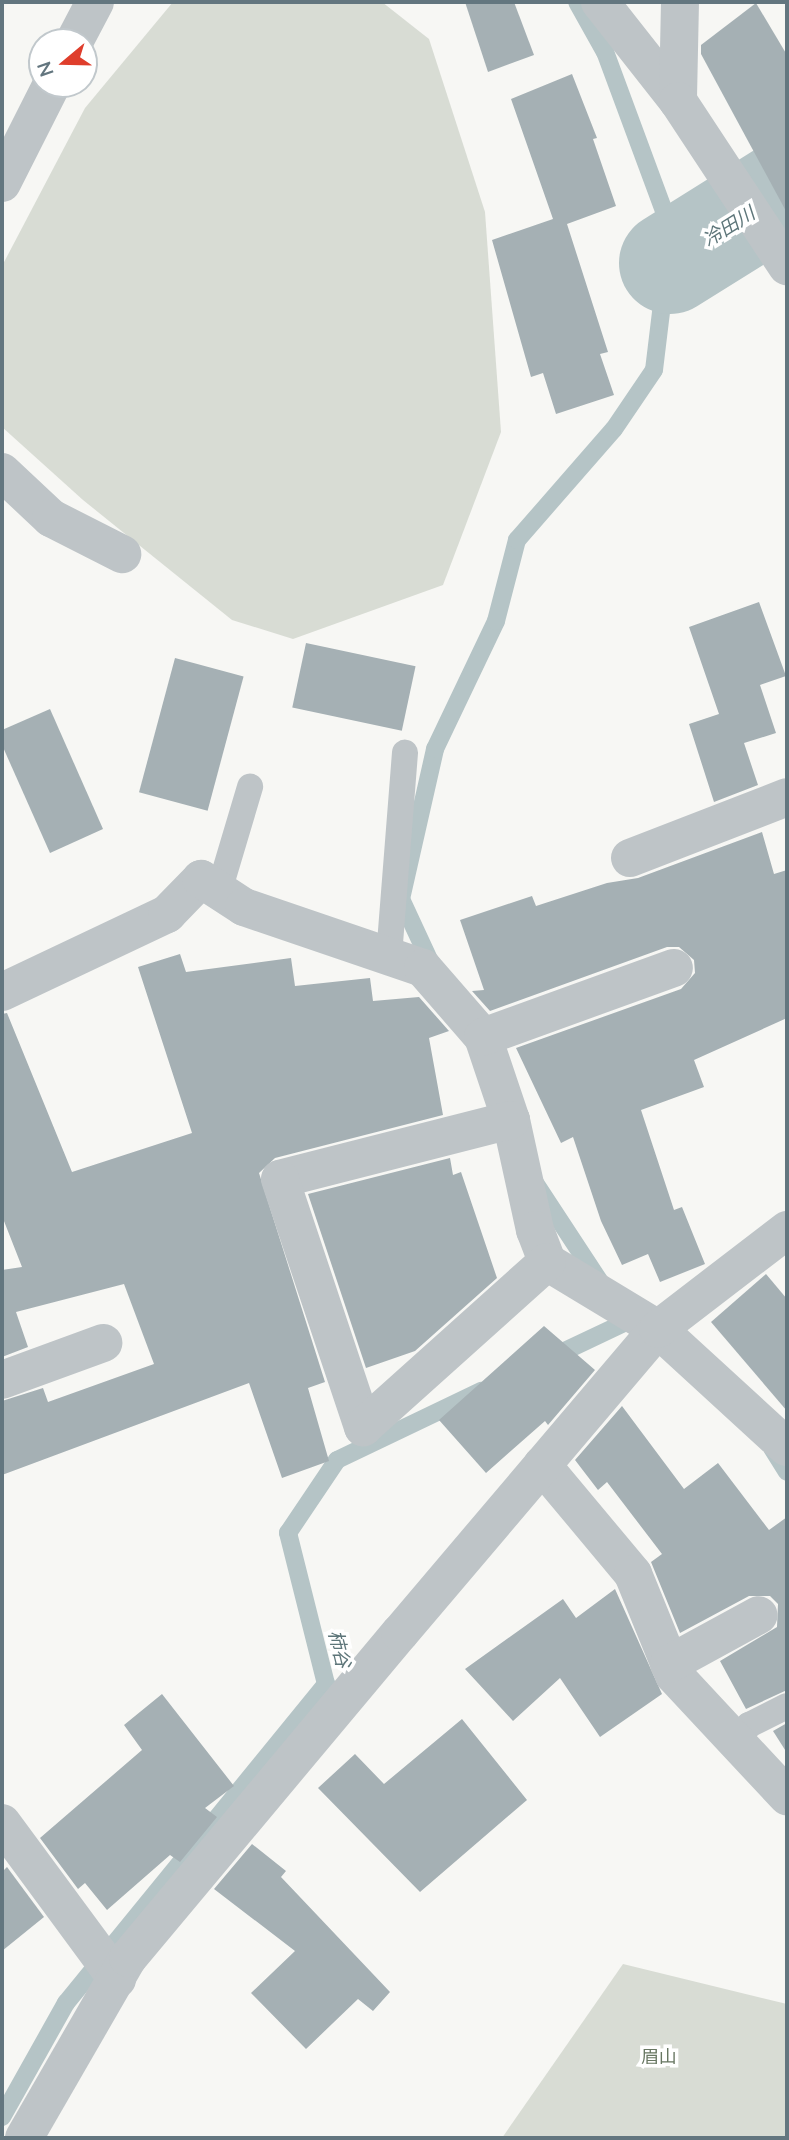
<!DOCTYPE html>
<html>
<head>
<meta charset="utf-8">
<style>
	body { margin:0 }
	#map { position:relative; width:789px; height:2140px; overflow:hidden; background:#f7f7f4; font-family:Mulish,"Noto Sans JP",sans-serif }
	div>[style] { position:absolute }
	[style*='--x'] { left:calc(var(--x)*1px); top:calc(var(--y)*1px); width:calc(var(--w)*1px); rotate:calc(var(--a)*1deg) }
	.green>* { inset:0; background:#d8dcd4 }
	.stream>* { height:18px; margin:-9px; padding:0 9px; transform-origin:9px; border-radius:9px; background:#b5c4c6 }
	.river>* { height:102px; margin:-51px; padding:0 51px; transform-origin:51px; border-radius:51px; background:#b5c4c6 }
	.building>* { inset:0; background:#a5b0b4; transform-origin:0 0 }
	.service>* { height:26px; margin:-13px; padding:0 13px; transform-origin:13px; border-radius:13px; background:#bec4c7 }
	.minor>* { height:38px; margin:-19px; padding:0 19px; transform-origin:19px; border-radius:19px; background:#bec4c7 }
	span { translate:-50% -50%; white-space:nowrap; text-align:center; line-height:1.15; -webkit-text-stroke:7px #fff; paint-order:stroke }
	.park-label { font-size:18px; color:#687762 }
	.water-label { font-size:19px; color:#5e767a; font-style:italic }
	.frame { position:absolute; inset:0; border:4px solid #63767f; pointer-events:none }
	.north { position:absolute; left:28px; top:28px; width:70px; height:70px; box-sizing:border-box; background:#fff; border:2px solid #c1c8cc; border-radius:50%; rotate:251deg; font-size:19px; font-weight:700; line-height:28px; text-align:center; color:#63767f }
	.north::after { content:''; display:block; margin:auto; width:24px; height:32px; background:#df3e2c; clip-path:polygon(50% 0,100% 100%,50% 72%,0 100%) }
</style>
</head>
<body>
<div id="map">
	<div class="green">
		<i style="clip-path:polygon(173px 2px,382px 2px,429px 39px,485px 212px,501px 432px,443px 585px,293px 639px,232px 620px,83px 500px,2px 427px,2px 266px,85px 108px)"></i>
		<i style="clip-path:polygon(623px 1964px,787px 2004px,787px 2138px,502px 2138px)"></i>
	</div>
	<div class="stream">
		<i style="--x:433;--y:968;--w:76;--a:-114.9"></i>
		<i style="--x:401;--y:899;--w:154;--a:-77.2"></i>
		<i style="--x:435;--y:749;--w:142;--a:-64.5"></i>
		<i style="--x:496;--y:621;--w:84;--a:-75.5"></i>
		<i style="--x:517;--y:540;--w:147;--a:-48.9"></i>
		<i style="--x:614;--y:429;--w:71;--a:-55.9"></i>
		<i style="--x:654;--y:370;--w:141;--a:-83.1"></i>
		<i style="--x:671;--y:230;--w:190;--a:-110.3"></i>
		<i style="--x:605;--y:52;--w:57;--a:-119.2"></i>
		<i style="--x:535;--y:1183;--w:126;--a:56.7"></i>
		<i style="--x:550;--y:1358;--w:82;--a:-25.3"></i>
		<i style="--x:772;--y:1448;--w:28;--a:58"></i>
		<i style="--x:2;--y:2117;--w:131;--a:-60.7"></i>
		<i style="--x:66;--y:2003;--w:412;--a:-50.8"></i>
		<i style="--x:326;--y:1684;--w:156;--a:-104.1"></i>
		<i style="--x:288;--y:1533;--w:88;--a:-56.1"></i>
		<i style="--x:337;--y:1460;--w:160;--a:-25.6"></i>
	</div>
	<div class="river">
		<i style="--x:670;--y:263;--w:138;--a:-32"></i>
	</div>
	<div class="building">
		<i style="clip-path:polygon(465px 2px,514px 2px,534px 55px,488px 72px)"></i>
		<i style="clip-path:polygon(756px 3px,787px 55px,787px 213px,701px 54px,701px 45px)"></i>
		<i style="clip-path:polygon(572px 74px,597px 138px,593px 139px,616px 206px,567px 224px,608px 352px,600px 354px,614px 395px,556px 414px,543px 373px,531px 377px,492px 240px,553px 219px,511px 99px)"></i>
		<i style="clip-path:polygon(759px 602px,786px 676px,760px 685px,776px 733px,744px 743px,758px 785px,714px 802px,689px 724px,719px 714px,689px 627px)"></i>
		<i style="left:306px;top:643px;width:112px;height:66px;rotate:12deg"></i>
		<i style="left:175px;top:658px;width:71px;height:139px;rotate:15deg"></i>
		<i style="clip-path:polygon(50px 709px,103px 829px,50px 853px,2px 745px,2px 730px)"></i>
		<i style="clip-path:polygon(762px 832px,774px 874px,787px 870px,787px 1018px,694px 1060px,704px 1087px,641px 1110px,674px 1210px,682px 1207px,705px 1264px,660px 1282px,648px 1254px,622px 1265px,601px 1221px,573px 1137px,561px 1143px,516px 1048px,681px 989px,695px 973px,694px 960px,679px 947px,667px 947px,490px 1011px,472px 991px,484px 990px,460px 920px,532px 896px,536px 906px,607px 883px,638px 878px)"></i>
		<i style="clip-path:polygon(180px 954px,186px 972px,291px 958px,295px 986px,370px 978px,373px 1001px,419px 997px,449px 1031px,429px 1038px,443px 1115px,275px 1158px,259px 1173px,325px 1382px,308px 1388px,329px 1461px,282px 1478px,249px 1383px,2px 1475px,2px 1401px,43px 1388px,48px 1402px,154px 1364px,124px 1284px,16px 1312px,28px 1347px,2px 1357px,2px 1270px,22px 1267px,2px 1216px,2px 1014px,7px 1013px,72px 1172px,192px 1133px,138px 967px)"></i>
		<i style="clip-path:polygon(450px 1158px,453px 1175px,461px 1172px,497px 1278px,415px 1351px,366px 1368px,308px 1194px)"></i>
		<i style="clip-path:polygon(766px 1274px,787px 1299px,787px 1411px,711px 1322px)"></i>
		<i style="clip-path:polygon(544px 1326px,595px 1370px,548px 1425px,545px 1421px,486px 1473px,439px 1420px)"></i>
		<i style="clip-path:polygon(622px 1406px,684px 1489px,718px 1463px,769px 1530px,787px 1517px,787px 1690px,746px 1709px,720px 1661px,777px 1627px,778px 1604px,770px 1596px,749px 1596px,680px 1633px,651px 1562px,662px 1554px,607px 1482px,598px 1490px,575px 1460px)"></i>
		<i style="clip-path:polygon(615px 1589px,662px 1694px,600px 1737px,560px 1678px,513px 1721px,465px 1669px,563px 1599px,576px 1618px)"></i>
		<i style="clip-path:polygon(162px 1694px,234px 1786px,205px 1808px,217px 1817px,180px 1862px,170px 1855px,107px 1910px,85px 1883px,78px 1889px,40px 1838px,142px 1750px,124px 1725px)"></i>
		<i style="clip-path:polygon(462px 1719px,527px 1800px,420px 1892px,318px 1788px,355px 1754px,384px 1784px)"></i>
		<i style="clip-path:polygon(787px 1723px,787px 1753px,773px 1731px)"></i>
		<i style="clip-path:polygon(252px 1844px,286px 1871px,281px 1877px,390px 1992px,373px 2011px,358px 1999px,306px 2049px,251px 1993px,295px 1951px,214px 1889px)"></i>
		<i style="clip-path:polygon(7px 1867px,44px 1917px,2px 1951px,2px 1872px)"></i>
	</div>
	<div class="service">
		<i style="--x:219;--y:891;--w:109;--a:-73.4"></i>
		<i style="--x:389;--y:956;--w:204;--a:-85.5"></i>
		<i style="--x:737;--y:1742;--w:21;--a:-55"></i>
		<i style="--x:749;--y:1725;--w:42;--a:-26.6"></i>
	</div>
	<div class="minor">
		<i style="--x:600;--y:2;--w:126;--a:51.8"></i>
		<i style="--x:680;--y:2;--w:99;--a:91.2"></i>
		<i style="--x:678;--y:101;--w:198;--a:56.6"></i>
		<i style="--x:74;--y:42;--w:45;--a:-62.3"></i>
		<i style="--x:2;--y:183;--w:111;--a:-63.2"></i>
		<i style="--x:2;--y:472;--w:67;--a:43.2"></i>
		<i style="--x:51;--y:518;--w:80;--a:26.9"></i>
		<i style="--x:630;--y:858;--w:168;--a:-21.2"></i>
		<i style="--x:2;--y:992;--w:183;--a:-25.3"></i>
		<i style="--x:167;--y:914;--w:49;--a:-45.8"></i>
		<i style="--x:201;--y:879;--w:51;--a:33.1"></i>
		<i style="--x:244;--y:907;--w:189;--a:18.8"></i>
		<i style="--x:423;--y:968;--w:91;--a:49"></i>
		<i style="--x:483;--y:1037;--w:88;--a:71.4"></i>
		<i style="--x:511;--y:1120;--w:113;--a:77.7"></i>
		<i style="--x:535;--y:1230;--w:34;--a:69"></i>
		<i style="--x:547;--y:1262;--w:130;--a:31.1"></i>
		<i style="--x:658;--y:1329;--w:175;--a:42.5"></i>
		<i style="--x:483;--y:1037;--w:203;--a:-19.9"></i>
		<i style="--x:511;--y:1120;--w:238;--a:165.7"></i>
		<i style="--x:280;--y:1179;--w:262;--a:71.5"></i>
		<i style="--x:363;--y:1427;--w:247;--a:-41.9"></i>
		<i style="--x:2;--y:1380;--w:108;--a:-20.1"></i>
		<i style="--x:542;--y:1465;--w:142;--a:50.1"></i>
		<i style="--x:633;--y:1574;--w:109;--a:67.9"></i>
		<i style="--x:674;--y:1675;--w:166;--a:47"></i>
		<i style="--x:669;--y:1664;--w:102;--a:-28.6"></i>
		<i style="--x:2;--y:1823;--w:194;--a:53.6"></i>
		<i style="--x:24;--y:2138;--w:208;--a:-60"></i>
		<i style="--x:128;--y:1958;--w:424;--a:-50.1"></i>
		<i style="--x:400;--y:1633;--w:399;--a:-49.7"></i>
		<i style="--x:658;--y:1329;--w:163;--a:-37.5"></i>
	</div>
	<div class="park-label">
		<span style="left:659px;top:2057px">眉山</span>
	</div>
	<div class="water-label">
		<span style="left:729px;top:227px;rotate:-32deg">冷田川</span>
		<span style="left:339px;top:1649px;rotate:76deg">柿谷</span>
	</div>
	<div class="frame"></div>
	<div class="north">N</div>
</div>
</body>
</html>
